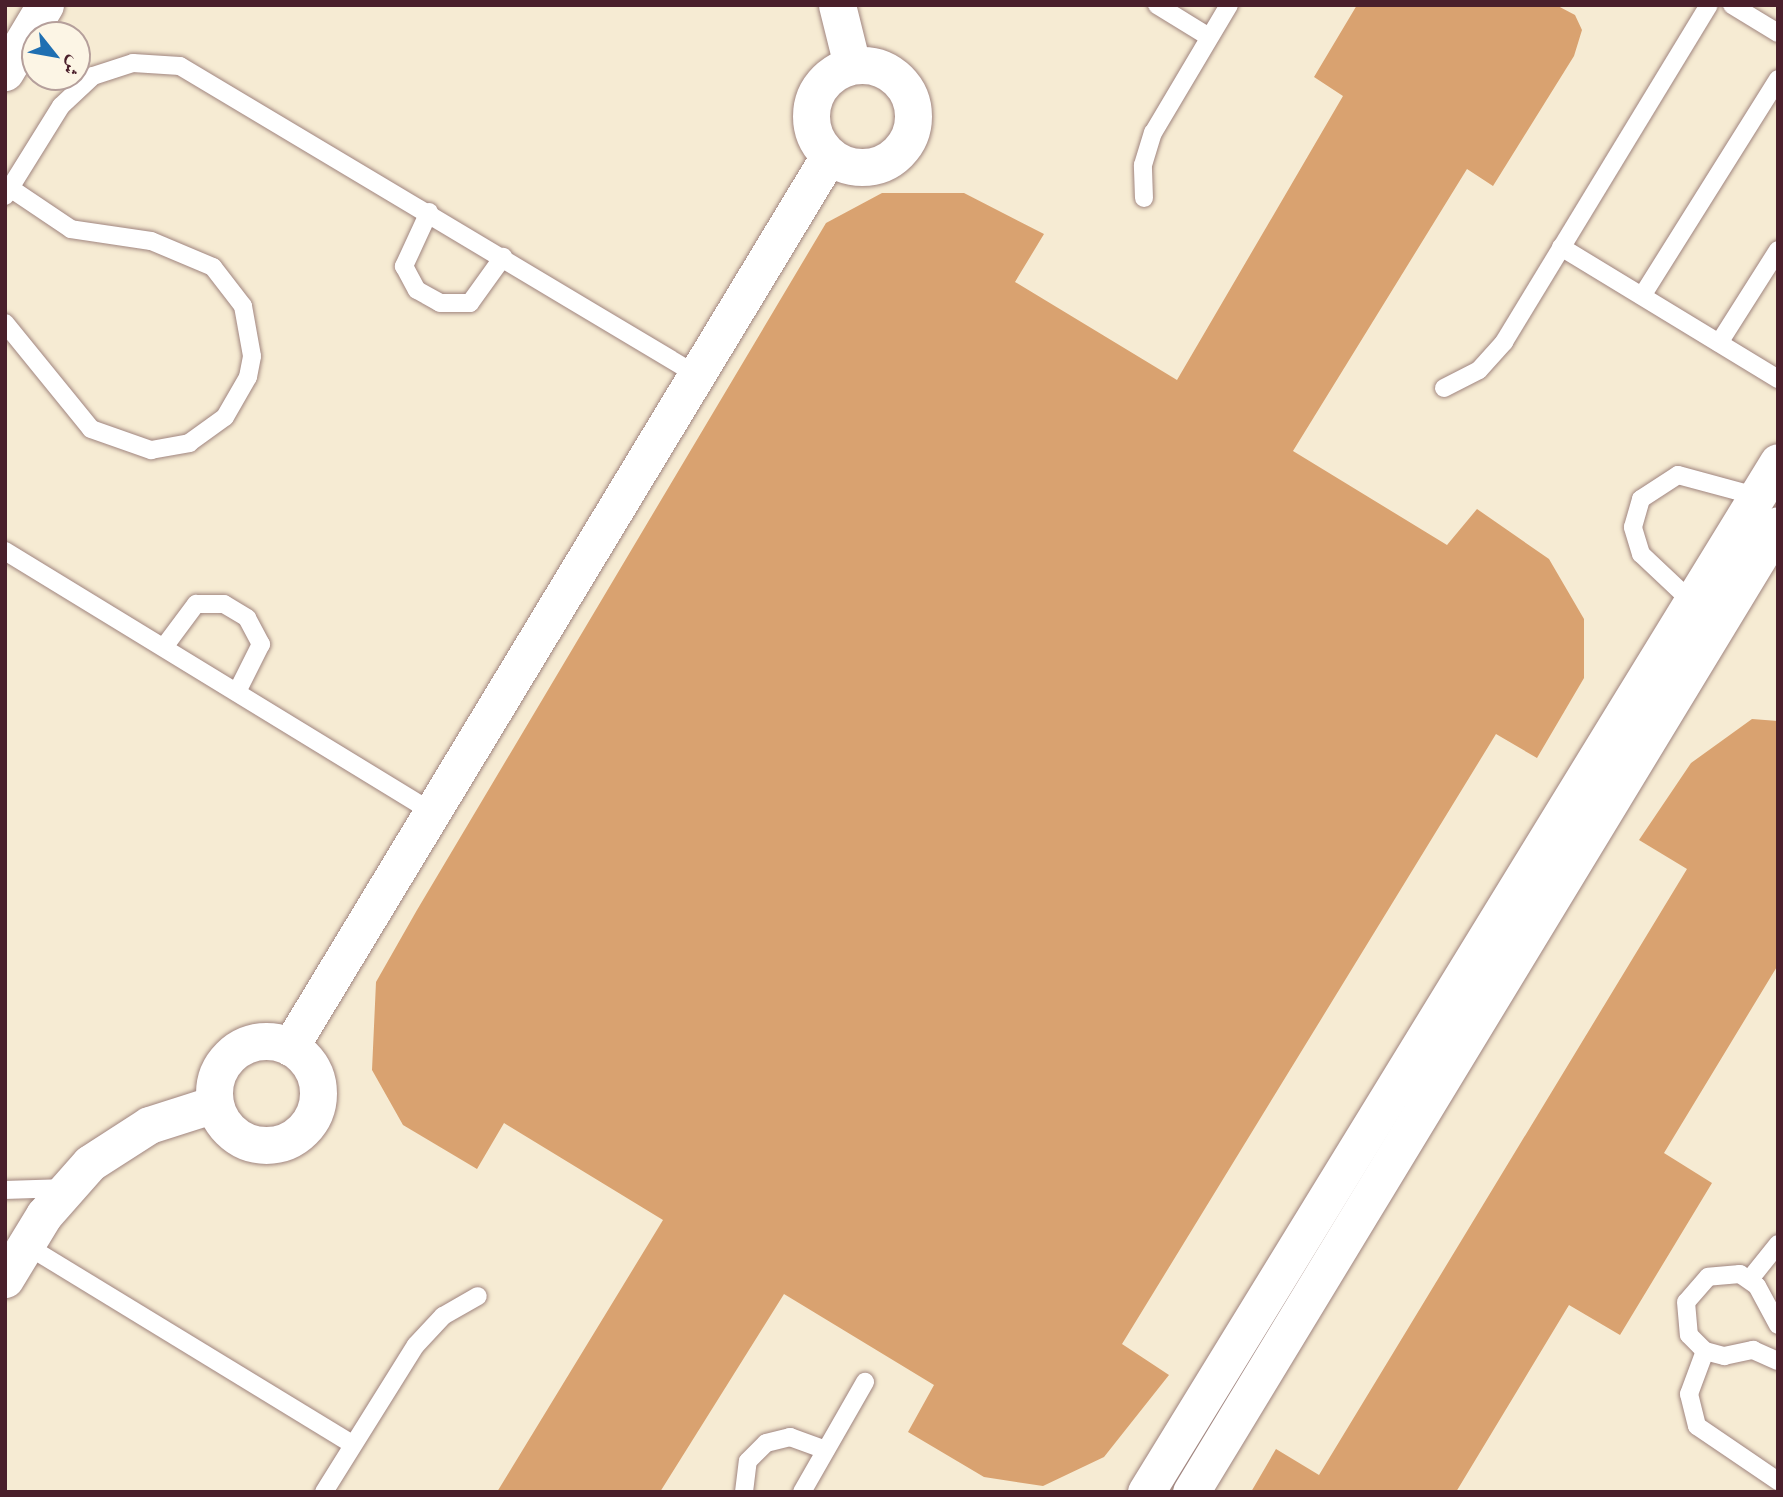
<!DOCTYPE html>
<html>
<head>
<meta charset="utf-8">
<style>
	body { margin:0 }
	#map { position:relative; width:1783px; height:1497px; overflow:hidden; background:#f6ebd3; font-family:"IM FELL Great Primer",Amiri,serif }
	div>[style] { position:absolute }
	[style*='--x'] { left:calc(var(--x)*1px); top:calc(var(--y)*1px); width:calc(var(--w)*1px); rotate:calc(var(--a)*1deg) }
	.building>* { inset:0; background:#d9a270 }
	.roads { filter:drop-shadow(0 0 2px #a0857f) drop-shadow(0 0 2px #a0857f) }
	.lane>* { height:18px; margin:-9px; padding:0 9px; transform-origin:9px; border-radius:9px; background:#fff }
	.street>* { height:37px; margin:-18.5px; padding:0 18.5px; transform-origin:18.5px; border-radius:18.5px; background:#fff }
	.street>.ring { margin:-18.5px; padding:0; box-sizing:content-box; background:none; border:37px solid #fff; border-radius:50% }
	span { translate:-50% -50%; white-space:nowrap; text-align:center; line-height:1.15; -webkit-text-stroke:7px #fcf5e5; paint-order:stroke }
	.frame { position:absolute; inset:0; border:7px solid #4a1f2b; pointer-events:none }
	.north { position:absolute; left:21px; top:21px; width:70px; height:70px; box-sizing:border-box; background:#fcf5e5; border:2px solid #b59f9b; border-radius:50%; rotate:121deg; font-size:19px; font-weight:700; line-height:28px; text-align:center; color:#4a1f2b }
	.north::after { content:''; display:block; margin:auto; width:24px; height:32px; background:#1f6fb2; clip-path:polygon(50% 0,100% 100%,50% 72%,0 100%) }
</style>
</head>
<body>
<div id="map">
	<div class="building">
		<i style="clip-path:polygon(1357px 5px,1556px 5px,1575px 15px,1582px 30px,1574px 56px,1493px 186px,1467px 169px,1293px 451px,1447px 545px,1477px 509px,1549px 559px,1584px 619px,1584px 678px,1537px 758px,1496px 734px,1122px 1344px,1169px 1375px,1104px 1457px,1043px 1486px,984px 1477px,908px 1432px,934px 1385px,784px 1294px,660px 1492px,497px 1492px,663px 1220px,504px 1123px,477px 1169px,403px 1125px,372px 1070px,376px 982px,417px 910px,826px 223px,882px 193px,964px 193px,1044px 234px,1015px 282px,1177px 380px,1343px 96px,1314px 77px)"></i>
		<i style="clip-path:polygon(1752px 719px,1778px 721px,1778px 965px,1664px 1153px,1712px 1183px,1620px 1335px,1569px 1305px,1456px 1492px,1251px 1492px,1276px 1449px,1319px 1475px,1687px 869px,1639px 840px,1691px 763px)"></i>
	</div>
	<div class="roads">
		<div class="lane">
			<i style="--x:1157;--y:5;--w:61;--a:31.6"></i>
			<i style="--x:1732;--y:5;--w:54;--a:31.3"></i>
			<i style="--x:5;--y:196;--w:106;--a:-58.1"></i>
			<i style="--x:61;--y:106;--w:44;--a:-43.2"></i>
			<i style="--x:93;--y:76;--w:42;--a:-18"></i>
			<i style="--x:133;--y:63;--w:47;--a:3.7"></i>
			<i style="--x:180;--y:66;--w:602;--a:30.87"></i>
			<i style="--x:1144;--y:198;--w:33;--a:-92"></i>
			<i style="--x:1143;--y:165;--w:34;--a:-73"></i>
			<i style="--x:1153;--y:133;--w:149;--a:-59.3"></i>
			<i style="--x:429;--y:212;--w:60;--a:114.8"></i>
			<i style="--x:404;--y:266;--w:27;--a:62"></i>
			<i style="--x:417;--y:290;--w:26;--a:29"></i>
			<i style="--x:440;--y:303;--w:30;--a:0"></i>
			<i style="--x:470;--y:303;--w:57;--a:-54.3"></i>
			<i style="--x:1561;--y:247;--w:254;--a:31.3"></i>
			<i style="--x:1642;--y:296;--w:256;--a:-57.9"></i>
			<i style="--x:5;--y:323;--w:136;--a:50.9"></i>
			<i style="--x:91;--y:429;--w:64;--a:19.3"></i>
			<i style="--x:151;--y:450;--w:39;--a:-10"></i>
			<i style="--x:189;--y:443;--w:44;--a:-35.8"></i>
			<i style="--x:225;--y:417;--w:46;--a:-60.1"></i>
			<i style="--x:248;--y:377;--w:21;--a:-79"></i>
			<i style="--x:252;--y:356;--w:51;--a:-100.2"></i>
			<i style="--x:243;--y:306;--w:49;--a:-127.6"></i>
			<i style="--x:213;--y:267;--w:67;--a:-157.2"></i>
			<i style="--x:151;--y:241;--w:81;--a:-171.5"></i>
			<i style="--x:71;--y:229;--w:73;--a:-146.1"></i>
			<i style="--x:1719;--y:343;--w:110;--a:-57.6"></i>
			<i style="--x:1444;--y:388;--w:39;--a:-27"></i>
			<i style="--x:1479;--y:370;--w:38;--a:-48"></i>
			<i style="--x:1504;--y:342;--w:394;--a:-58.7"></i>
			<i style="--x:5;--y:551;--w:500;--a:31.43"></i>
			<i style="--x:1692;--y:602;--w:70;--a:-136.7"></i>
			<i style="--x:1641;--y:554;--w:28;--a:-107"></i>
			<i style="--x:1633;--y:527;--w:29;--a:-74"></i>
			<i style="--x:1641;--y:499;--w:44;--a:-33"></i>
			<i style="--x:1678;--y:475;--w:81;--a:15.1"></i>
			<i style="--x:164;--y:647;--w:54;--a:-53.3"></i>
			<i style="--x:196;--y:604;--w:28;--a:0"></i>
			<i style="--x:224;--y:604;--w:27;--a:31"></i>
			<i style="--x:247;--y:618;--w:30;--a:62"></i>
			<i style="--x:261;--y:644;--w:54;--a:116.6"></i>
			<i style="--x:5;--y:1190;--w:61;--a:-1.9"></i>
			<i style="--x:26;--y:1245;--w:382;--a:31.4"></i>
			<i style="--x:1750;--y:1279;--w:45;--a:-51.3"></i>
			<i style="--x:1778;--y:1325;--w:44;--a:-118.3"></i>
			<i style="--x:1757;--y:1286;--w:21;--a:-145"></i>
			<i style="--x:1740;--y:1274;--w:32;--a:175"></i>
			<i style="--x:1708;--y:1277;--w:33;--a:131"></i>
			<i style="--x:1686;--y:1302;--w:33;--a:85"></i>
			<i style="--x:1689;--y:1335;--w:23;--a:45"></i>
			<i style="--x:1705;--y:1351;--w:20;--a:15"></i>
			<i style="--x:1724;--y:1356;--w:30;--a:-12"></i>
			<i style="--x:1753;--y:1350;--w:27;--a:24"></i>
			<i style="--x:1705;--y:1351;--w:46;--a:110.4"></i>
			<i style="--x:1689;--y:1394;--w:33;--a:76"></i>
			<i style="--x:1697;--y:1426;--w:98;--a:34.2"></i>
			<i style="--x:324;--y:1492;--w:173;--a:-58"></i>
			<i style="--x:416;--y:1345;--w:40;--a:-47"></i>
			<i style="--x:443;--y:1316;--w:40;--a:-29.7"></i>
			<i style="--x:744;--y:1492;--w:31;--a:-83"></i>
			<i style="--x:748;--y:1461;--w:25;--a:-45"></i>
			<i style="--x:766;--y:1443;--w:25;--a:-14"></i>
			<i style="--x:790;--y:1437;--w:38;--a:20"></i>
			<i style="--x:802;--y:1492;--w:127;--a:-60.2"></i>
		</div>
		<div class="street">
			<i style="--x:837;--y:5;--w:62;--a:76"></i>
			<i class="ring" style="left:811px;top:65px;width:65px;height:65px"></i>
			<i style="--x:5;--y:72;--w:78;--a:-59.2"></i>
			<i class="ring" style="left:214px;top:1041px;width:67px;height:67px"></i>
			<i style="--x:290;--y:1047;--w:1041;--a:-58.83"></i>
			<i style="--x:5;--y:1279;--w:75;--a:-58.6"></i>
			<i style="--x:44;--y:1215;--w:69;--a:-48.5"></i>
			<i style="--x:90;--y:1163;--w:70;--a:-32.8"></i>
			<i style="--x:149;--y:1125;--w:69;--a:-17.7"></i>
			<i style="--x:1146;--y:1492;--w:1208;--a:-58.47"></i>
			<i style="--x:1191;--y:1492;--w:1131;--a:-58.74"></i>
		</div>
	</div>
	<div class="frame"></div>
	<div class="north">ش</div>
</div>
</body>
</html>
